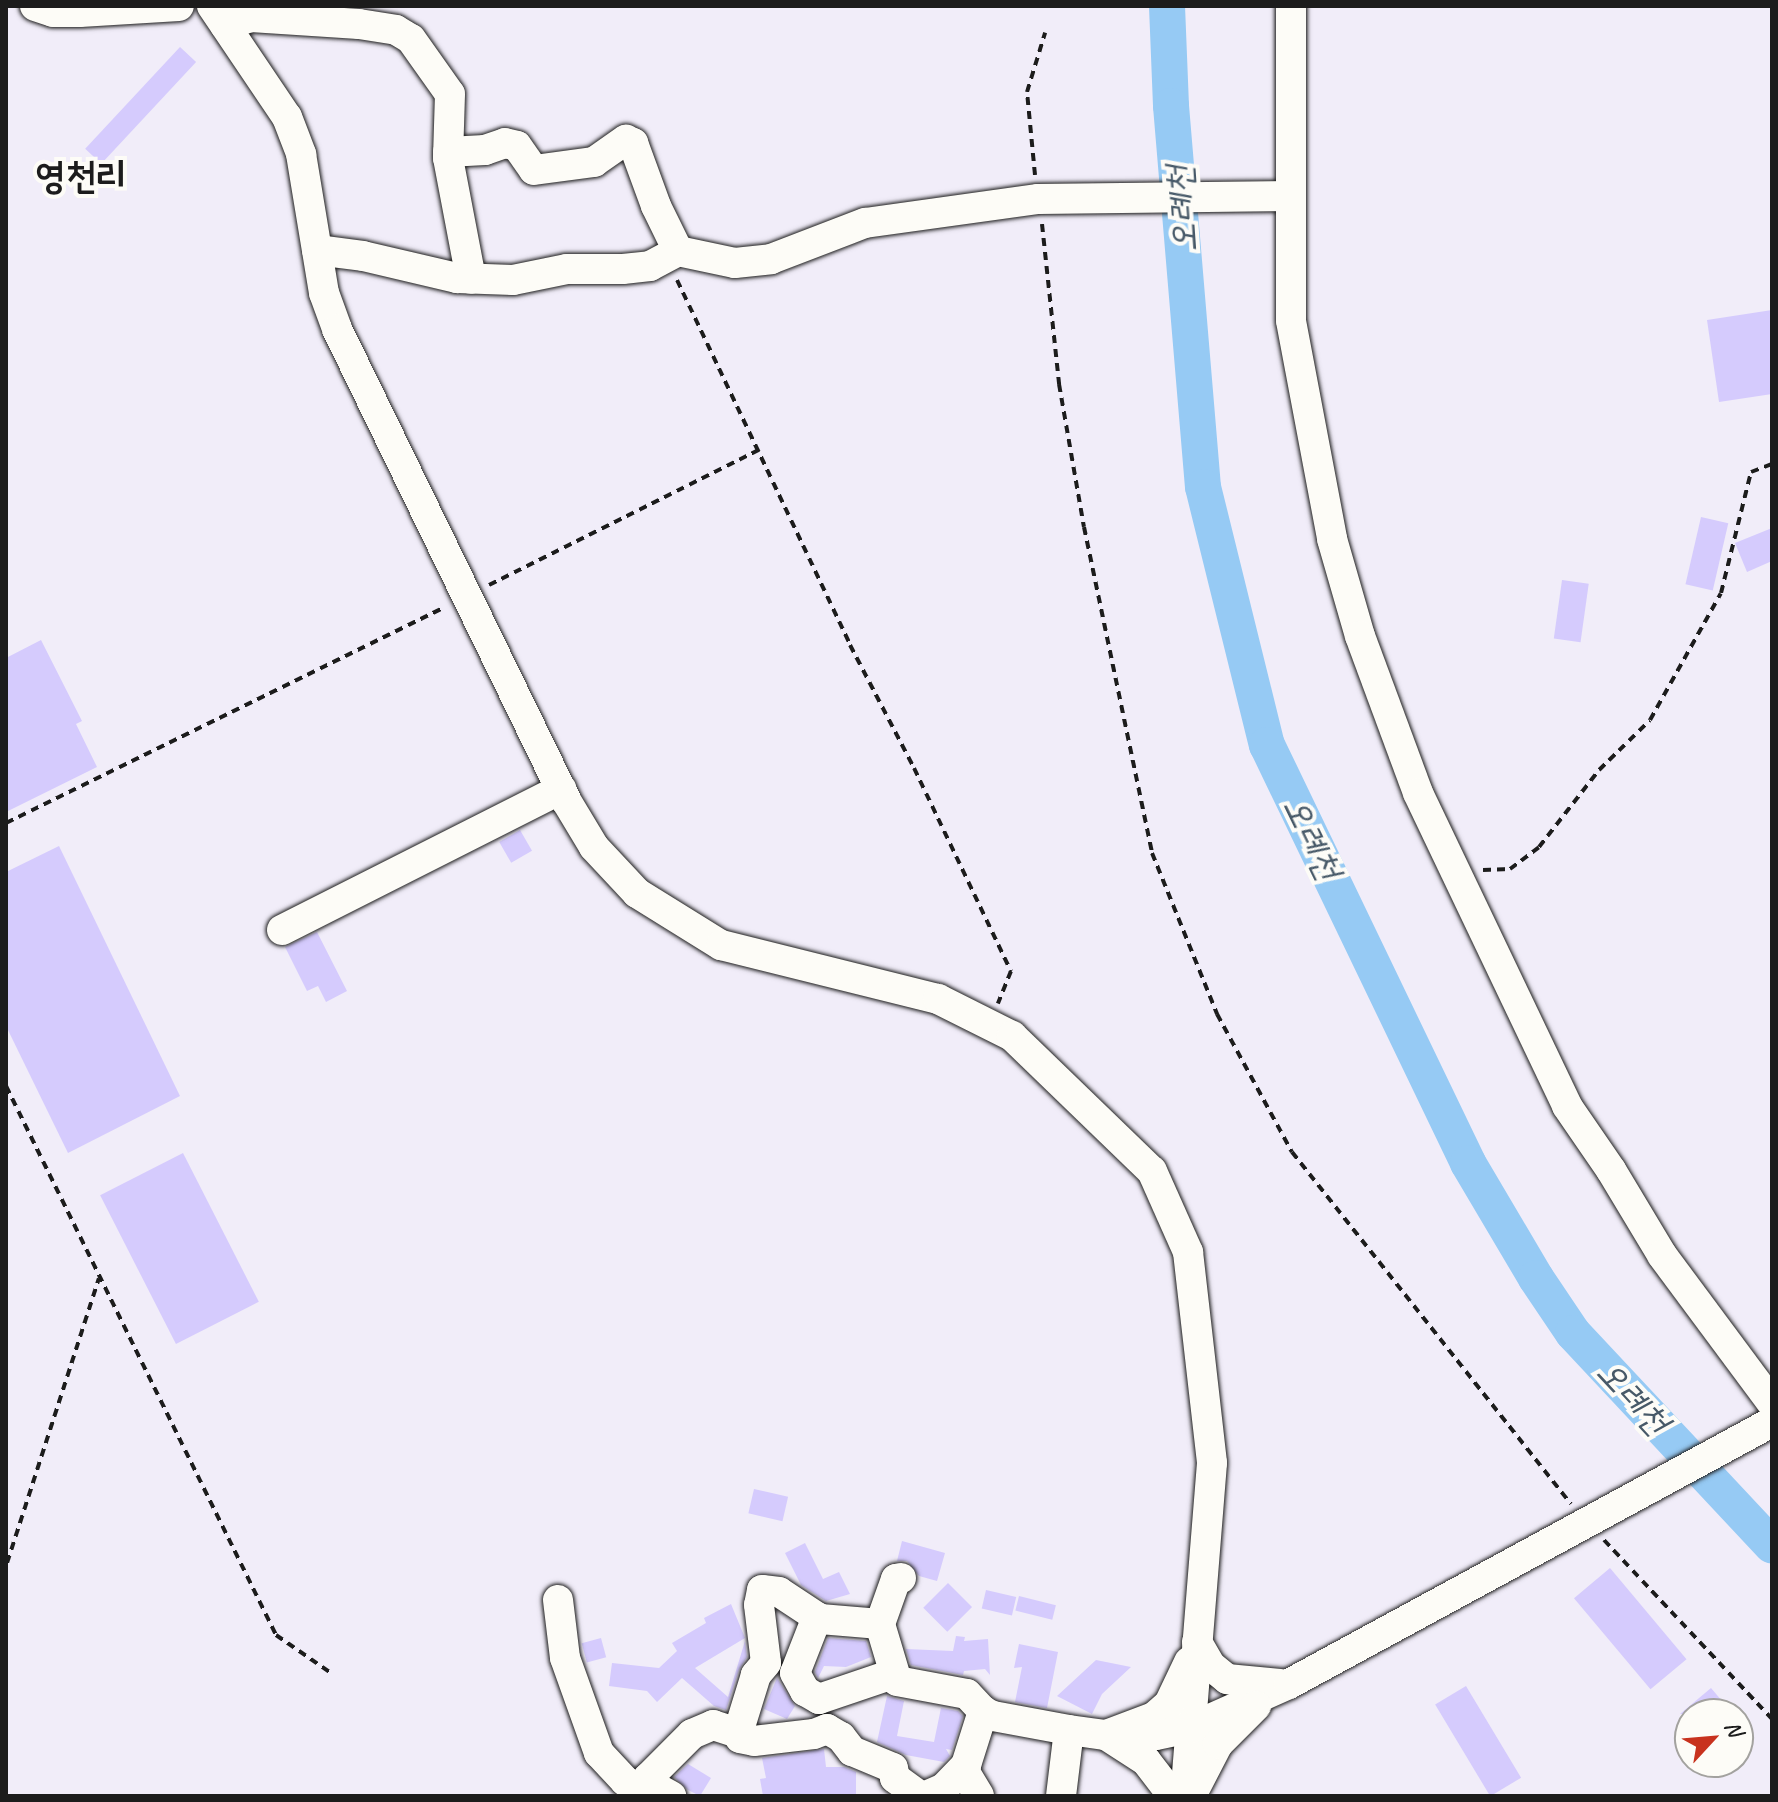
<!DOCTYPE html>
<html>
<head>
<meta charset="utf-8">
<style>
	body { margin:0 }
	#map { position:relative; width:1778px; height:1802px; overflow:hidden; background:#f1edf9; font-family:Caveat,"Poor Story",sans-serif }
	div>[style] { position:absolute }
	[style*='--x'] { left:calc(var(--x)*1px); top:calc(var(--y)*1px); width:calc(var(--w)*1px); rotate:calc(var(--a)*1deg) }
	.river>* { height:36px; margin:-18px; padding:0 18px; transform-origin:18px; border-radius:18px; background:#96caf4 }
	.building>* { inset:0; background:#d5cbfd; transform-origin:0 0 }
	.path>* { height:4px; margin-top:-2px; transform-origin:0; background:repeating-linear-gradient(90deg,#1c1c1c 0 8px,transparent 0 14px) }
	.roads { filter:drop-shadow(0 0 2px #1c1c1c) drop-shadow(0 0 2px #1c1c1c) }
	.minor>* { height:30px; margin:-15px; padding:0 15px; transform-origin:15px; border-radius:15px; background:#fdfcf7 }
	span { translate:-50% -50%; white-space:nowrap; text-align:center; line-height:1.15; -webkit-text-stroke:8px #fdfcf7; paint-order:stroke }
	.water-label { font-size:36px; color:#475968; font-style:italic }
	.quarter-label { font-size:38px; color:#1c1c1c; font-weight:700 }
	.frame { position:absolute; inset:0; border:8px solid #1c1c1c; pointer-events:none }
	.north { position:absolute; left:1674px; top:1698px; width:80px; height:80px; box-sizing:border-box; background:#fdfcf7; border:2px solid #a3a29f; border-radius:50%; rotate:64deg; font-size:22px; font-weight:700; line-height:32px; text-align:center; color:#1c1c1c }
	.north::after { content:''; display:block; margin:auto; width:28px; height:36px; background:#c8321e; clip-path:polygon(50% 0,100% 100%,50% 72%,0 100%) }
</style>
</head>
<body>
<div id="map">
	<div class="river">
		<i style="--x:1167;--y:6;--w:100;--a:87.7"></i>
		<i style="--x:1171;--y:106;--w:382;--a:85.2"></i>
		<i style="--x:1203;--y:487;--w:266;--a:76.1"></i>
		<i style="--x:1267;--y:745;--w:464;--a:64.3"></i>
		<i style="--x:1468;--y:1163;--w:134;--a:59.4"></i>
		<i style="--x:1536;--y:1278;--w:66;--a:56.1"></i>
		<i style="--x:1573;--y:1333;--w:291;--a:46.9"></i>
	</div>
	<div class="building">
		<i style="left:180px;top:47px;width:22px;height:139px;rotate:43deg"></i>
		<i style="clip-path:polygon(1772px 310px,1772px 394px,1719px 402px,1707px 320px)"></i>
		<i style="left:1701px;top:517px;width:28px;height:69px;rotate:13deg"></i>
		<i style="clip-path:polygon(1772px 528px,1772px 561px,1747px 572px,1735px 543px)"></i>
		<i style="left:1562px;top:580px;width:27px;height:59px;rotate:8deg"></i>
		<i style="clip-path:polygon(41px 640px,82px 721px,76px 724px,97px 767px,6px 812px,6px 658px)"></i>
		<i style="left:520px;top:830px;width:24px;height:24px;rotate:60deg"></i>
		<i style="clip-path:polygon(59px 846px,180px 1096px,68px 1153px,6px 1026px,6px 872px)"></i>
		<i style="clip-path:polygon(317px 932px,347px 991px,326px 1002px,318px 986px,307px 991px,285px 947px)"></i>
		<i style="left:183px;top:1153px;width:167px;height:93px;rotate:63deg"></i>
		<i style="left:754px;top:1489px;width:35px;height:25px;rotate:13deg"></i>
		<i style="clip-path:polygon(902px 1541px,945px 1553px,937px 1581px,919px 1576px,907px 1561px,897px 1561px)"></i>
		<i style="clip-path:polygon(805px 1543px,823px 1579px,839px 1572px,850px 1594px,826px 1601px,801px 1585px,785px 1553px)"></i>
		<i style="left:1610px;top:1568px;width:119px;height:47px;rotate:50deg"></i>
		<i style="left:948px;top:1583px;width:34px;height:35px;rotate:45deg"></i>
		<i style="left:986px;top:1590px;width:31px;height:19px;rotate:13deg"></i>
		<i style="left:1019px;top:1596px;width:38px;height:15px;rotate:14deg"></i>
		<i style="clip-path:polygon(731px 1604px,745px 1638px,695px 1668px,728px 1697px,745px 1641px,747px 1657px,739px 1670px,726px 1710px,714px 1706px,682px 1678px,657px 1702px,647px 1691px,609px 1686px,612px 1663px,659px 1668px,677px 1651px,672px 1643px,706px 1623px,704px 1618px)"></i>
		<i style="clip-path:polygon(956px 1636px,965px 1637px,964px 1641px,988px 1639px,990px 1675px,985px 1669px,964px 1671px,963px 1675px,911px 1665px,906px 1649px,953px 1651px)"></i>
		<i style="left:601px;top:1638px;width:20px;height:20px;rotate:75deg"></i>
		<i style="clip-path:polygon(828px 1638px,866px 1641px,871px 1657px,846px 1667px,824px 1666px,818px 1678px,815px 1672px)"></i>
		<i style="clip-path:polygon(1019px 1644px,1058px 1652px,1047px 1708px,1015px 1702px,1022px 1667px,1014px 1668px)"></i>
		<i style="clip-path:polygon(1096px 1660px,1131px 1667px,1102px 1694px,1092px 1714px,1057px 1696px)"></i>
		<i style="clip-path:polygon(777px 1678px,795px 1706px,787px 1719px,764px 1709px)"></i>
		<i style="left:1466px;top:1686px;width:107px;height:36px;rotate:59deg"></i>
		<i style="clip-path:polygon(1711px 1688px,1733px 1714px,1680px 1714px)"></i>
		<i style="clip-path:polygon(887px 1696px,904px 1701px,897px 1736px,934px 1742px,941px 1708px,958px 1711px,963px 1716px,952px 1750px,946px 1749px,950px 1756px,944px 1762px,906px 1755px,877px 1742px)"></i>
		<i style="clip-path:polygon(824px 1749px,826px 1767px,844px 1767px,856px 1772px,856px 1796px,763px 1796px,760px 1779px,766px 1778px,762px 1758px)"></i>
		<i style="clip-path:polygon(688px 1764px,711px 1778px,700px 1796px,688px 1790px,674px 1777px)"></i>
	</div>
	<div class="path">
		<i style="--x:1035;--y:175;--w:83;--a:-95.5"></i>
		<i style="--x:1027;--y:92;--w:62;--a:-73"></i>
		<i style="--x:1042;--y:224;--w:161;--a:83.9"></i>
		<i style="--x:1059;--y:384;--w:145;--a:80.1"></i>
		<i style="--x:1084;--y:527;--w:333;--a:78.2"></i>
		<i style="--x:1152;--y:853;--w:174;--a:68"></i>
		<i style="--x:1217;--y:1014;--w:157;--a:61.5"></i>
		<i style="--x:1292;--y:1152;--w:449;--a:51.6"></i>
		<i style="--x:677;--y:280;--w:404;--a:64.6"></i>
		<i style="--x:850;--y:645;--w:139;--a:62.5"></i>
		<i style="--x:914;--y:768;--w:225;--a:64.5"></i>
		<i style="--x:1011;--y:971;--w:35;--a:112"></i>
		<i style="--x:489;--y:585;--w:302;--a:-26.6"></i>
		<i style="--x:6;--y:823;--w:489;--a:-26.2"></i>
		<i style="--x:1483;--y:870;--w:27;--a:-2"></i>
		<i style="--x:1510;--y:869;--w:36;--a:-37"></i>
		<i style="--x:1539;--y:847;--w:98;--a:-52.1"></i>
		<i style="--x:1599;--y:770;--w:71;--a:-44.4"></i>
		<i style="--x:1650;--y:720;--w:145;--a:-60.8"></i>
		<i style="--x:1721;--y:593;--w:125;--a:-76.1"></i>
		<i style="--x:1751;--y:472;--w:22;--a:-21"></i>
		<i style="--x:6;--y:1086;--w:612;--a:63.81"></i>
		<i style="--x:276;--y:1635;--w:67;--a:34.6"></i>
		<i style="--x:1604;--y:1540;--w:245;--a:46.8"></i>
		<i style="--x:7;--y:1563;--w:299;--a:-72.1"></i>
	</div>
	<div class="roads">
		<div class="minor">
			<i style="--x:35;--y:6;--w:19;--a:18"></i>
			<i style="--x:53;--y:12;--w:27;--a:0"></i>
			<i style="--x:80;--y:12;--w:99;--a:-3.5"></i>
			<i style="--x:212;--y:6;--w:134;--a:56"></i>
			<i style="--x:287;--y:117;--w:40;--a:69"></i>
			<i style="--x:301;--y:154;--w:141;--a:80.6"></i>
			<i style="--x:324;--y:293;--w:38;--a:70"></i>
			<i style="--x:337;--y:329;--w:526;--a:64.07"></i>
			<i style="--x:567;--y:802;--w:52;--a:59"></i>
			<i style="--x:594;--y:847;--w:63;--a:46.9"></i>
			<i style="--x:637;--y:893;--w:99;--a:31.8"></i>
			<i style="--x:721;--y:945;--w:224;--a:14"></i>
			<i style="--x:938;--y:999;--w:83;--a:26.6"></i>
			<i style="--x:1012;--y:1036;--w:194;--a:44"></i>
			<i style="--x:1152;--y:1171;--w:89;--a:66"></i>
			<i style="--x:1188;--y:1252;--w:212;--a:83.5"></i>
			<i style="--x:1212;--y:1463;--w:334;--a:94.6"></i>
			<i style="--x:1291;--y:6;--w:315;--a:90"></i>
			<i style="--x:1291;--y:321;--w:222;--a:79.3"></i>
			<i style="--x:1332;--y:539;--w:101;--a:73.9"></i>
			<i style="--x:1360;--y:636;--w:167;--a:69.7"></i>
			<i style="--x:1418;--y:793;--w:347;--a:64.5"></i>
			<i style="--x:1567;--y:1106;--w:78;--a:55.5"></i>
			<i style="--x:1611;--y:1170;--w:99;--a:59"></i>
			<i style="--x:1662;--y:1255;--w:184;--a:53.4"></i>
			<i style="--x:225;--y:25;--w:27;--a:-17"></i>
			<i style="--x:251;--y:17;--w:108;--a:3.7"></i>
			<i style="--x:359;--y:24;--w:37;--a:9"></i>
			<i style="--x:396;--y:30;--w:17;--a:31"></i>
			<i style="--x:411;--y:39;--w:67;--a:54.7"></i>
			<i style="--x:450;--y:94;--w:64;--a:91.8"></i>
			<i style="--x:448;--y:158;--w:123;--a:79.2"></i>
			<i style="--x:448;--y:152;--w:37;--a:-3"></i>
			<i style="--x:485;--y:150;--w:21;--a:-19"></i>
			<i style="--x:505;--y:143;--w:12;--a:14"></i>
			<i style="--x:517;--y:146;--w:29;--a:55"></i>
			<i style="--x:534;--y:170;--w:61;--a:-7.6"></i>
			<i style="--x:594;--y:162;--w:39;--a:-35"></i>
			<i style="--x:626;--y:140;--w:8;--a:23"></i>
			<i style="--x:633;--y:143;--w:67;--a:69.9"></i>
			<i style="--x:656;--y:206;--w:50;--a:63.9"></i>
			<i style="--x:317;--y:250;--w:46;--a:7.4"></i>
			<i style="--x:363;--y:256;--w:97;--a:13.2"></i>
			<i style="--x:457;--y:278;--w:56;--a:2"></i>
			<i style="--x:513;--y:280;--w:55;--a:-11.5"></i>
			<i style="--x:567;--y:269;--w:56;--a:0"></i>
			<i style="--x:623;--y:269;--w:27;--a:-6"></i>
			<i style="--x:650;--y:266;--w:32;--a:-28"></i>
			<i style="--x:678;--y:251;--w:58;--a:11.9"></i>
			<i style="--x:735;--y:263;--w:36;--a:-6"></i>
			<i style="--x:771;--y:259;--w:101;--a:-21"></i>
			<i style="--x:865;--y:223;--w:175;--a:-7.9"></i>
			<i style="--x:1038;--y:199;--w:253;--a:-0.7"></i>
			<i style="--x:282;--y:930;--w:313;--a:-26.8"></i>
			<i style="--x:901;--y:1578;--w:5;--a:169"></i>
			<i style="--x:896;--y:1579;--w:48;--a:109.6"></i>
			<i style="--x:880;--y:1624;--w:59;--a:73.4"></i>
			<i style="--x:897;--y:1681;--w:71;--a:10.5"></i>
			<i style="--x:967;--y:1694;--w:23;--a:47"></i>
			<i style="--x:983;--y:1711;--w:11;--a:27"></i>
			<i style="--x:993;--y:1716;--w:77;--a:10.4"></i>
			<i style="--x:558;--y:1600;--w:58;--a:83.1"></i>
			<i style="--x:565;--y:1658;--w:101;--a:70.3"></i>
			<i style="--x:599;--y:1753;--w:38;--a:47"></i>
			<i style="--x:625;--y:1781;--w:19;--a:32"></i>
			<i style="--x:817;--y:1617;--w:60;--a:111.4"></i>
			<i style="--x:795;--y:1673;--w:21;--a:61"></i>
			<i style="--x:805;--y:1691;--w:16;--a:30"></i>
			<i style="--x:819;--y:1699;--w:78;--a:-18.7"></i>
			<i style="--x:880;--y:1624;--w:60;--a:-175.2"></i>
			<i style="--x:820;--y:1619;--w:49;--a:-146.6"></i>
			<i style="--x:779;--y:1592;--w:17;--a:-173"></i>
			<i style="--x:762;--y:1590;--w:15;--a:101"></i>
			<i style="--x:759;--y:1605;--w:58;--a:83.1"></i>
			<i style="--x:766;--y:1663;--w:16;--a:130"></i>
			<i style="--x:756;--y:1675;--w:61;--a:107.2"></i>
			<i style="--x:738;--y:1733;--w:5;--a:68"></i>
			<i style="--x:740;--y:1738;--w:14;--a:12"></i>
			<i style="--x:754;--y:1741;--w:60;--a:-6.7"></i>
			<i style="--x:814;--y:1734;--w:14;--a:-21"></i>
			<i style="--x:827;--y:1729;--w:16;--a:30"></i>
			<i style="--x:841;--y:1737;--w:18;--a:52"></i>
			<i style="--x:852;--y:1751;--w:44;--a:22.5"></i>
			<i style="--x:893;--y:1768;--w:10;--a:79"></i>
			<i style="--x:895;--y:1778;--w:31;--a:36"></i>
			<i style="--x:1197;--y:1642;--w:28;--a:60"></i>
			<i style="--x:1211;--y:1666;--w:21;--a:39"></i>
			<i style="--x:1227;--y:1679;--w:53;--a:5.4"></i>
			<i style="--x:963;--y:1769;--w:31;--a:59"></i>
			<i style="--x:646;--y:1782;--w:29;--a:29"></i>
			<i style="--x:638;--y:1796;--w:21;--a:-61"></i>
			<i style="--x:648;--y:1778;--w:62;--a:-45"></i>
			<i style="--x:692;--y:1734;--w:23;--a:-23"></i>
			<i style="--x:713;--y:1725;--w:26;--a:18"></i>
			<i style="--x:926;--y:1796;--w:20;--a:-24"></i>
			<i style="--x:944;--y:1788;--w:32;--a:-46"></i>
			<i style="--x:966;--y:1765;--w:57;--a:-72.5"></i>
			<i style="--x:1061;--y:1796;--w:66;--a:-83.1"></i>
			<i style="--x:1069;--y:1730;--w:37;--a:8"></i>
			<i style="--x:1106;--y:1735;--w:50;--a:0"></i>
			<i style="--x:1156;--y:1735;--w:35;--a:-12"></i>
			<i style="--x:1190;--y:1728;--w:108;--a:-24"></i>
			<i style="--x:1289;--y:1684;--w:549;--a:-28.48"></i>
			<i style="--x:1173;--y:1796;--w:44;--a:-127.6"></i>
			<i style="--x:1146;--y:1761;--w:48;--a:-147"></i>
			<i style="--x:1106;--y:1735;--w:51;--a:-20.6"></i>
			<i style="--x:1154;--y:1717;--w:20;--a:-41"></i>
			<i style="--x:1169;--y:1704;--w:47;--a:-64.5"></i>
			<i style="--x:1191;--y:1796;--w:59;--a:-62.6"></i>
			<i style="--x:1218;--y:1744;--w:54;--a:-45"></i>
		</div>
	</div>
	<div class="water-label">
		<span style="left:1182px;top:209px;rotate:-94deg">오례천</span>
		<span style="left:1312px;top:838px;rotate:64deg">오례천</span>
		<span style="left:1633px;top:1397px;rotate:47deg">오례천</span>
	</div>
	<div class="quarter-label">
		<span style="left:81px;top:176px">영천리</span>
	</div>
	<div class="frame"></div>
	<div class="north">N</div>
</div>
</body>
</html>
